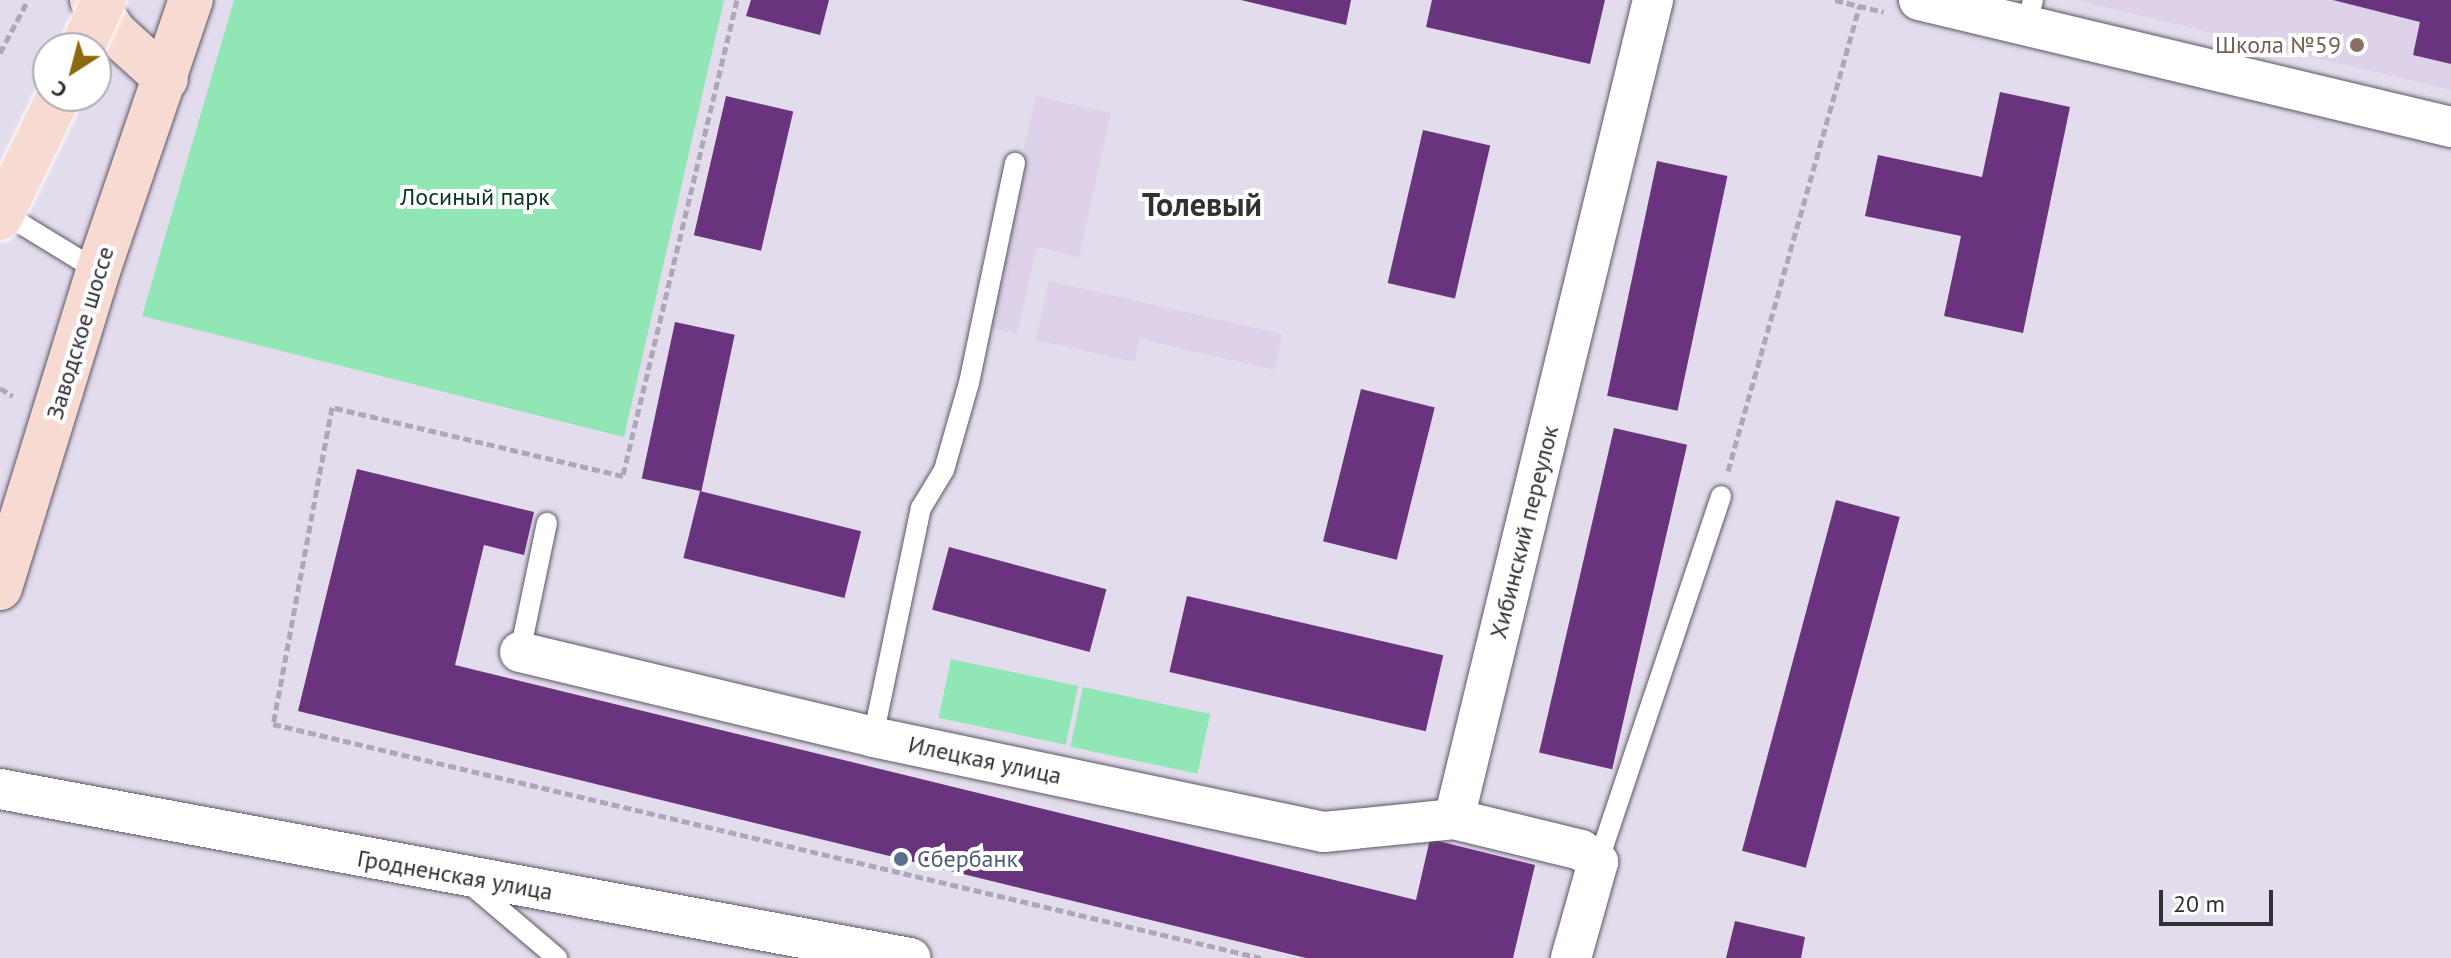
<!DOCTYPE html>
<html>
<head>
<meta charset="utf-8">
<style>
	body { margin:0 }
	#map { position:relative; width:2451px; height:958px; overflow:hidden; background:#e3dcec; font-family:"PT Sans",sans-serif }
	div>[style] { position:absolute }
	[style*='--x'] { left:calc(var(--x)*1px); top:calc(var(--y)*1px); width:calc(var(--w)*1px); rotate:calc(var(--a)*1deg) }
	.built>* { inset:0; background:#ddd2e9 }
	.green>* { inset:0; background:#91e6b5; transform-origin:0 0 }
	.building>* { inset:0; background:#6a337d; transform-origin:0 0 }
	.path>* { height:5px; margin-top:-2.5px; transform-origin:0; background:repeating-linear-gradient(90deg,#aea8b5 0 8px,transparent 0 12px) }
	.roads { filter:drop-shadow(0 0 2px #5d5765) drop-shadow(0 0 2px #5d5765) }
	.service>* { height:20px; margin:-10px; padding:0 10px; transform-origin:10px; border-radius:10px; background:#fff }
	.minor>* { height:40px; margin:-20px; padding:0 20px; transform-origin:20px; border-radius:20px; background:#fff }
	.primary>* { height:44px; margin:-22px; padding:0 22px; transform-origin:22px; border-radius:22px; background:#f7dad1 }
	.bridges { filter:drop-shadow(0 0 2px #fff) drop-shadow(0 0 2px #fff) }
	.primary-bridge>* { height:44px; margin:-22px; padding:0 22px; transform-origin:22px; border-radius:22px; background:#f7dad1 }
	.dots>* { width:22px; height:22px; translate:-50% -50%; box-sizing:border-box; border:4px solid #fff; border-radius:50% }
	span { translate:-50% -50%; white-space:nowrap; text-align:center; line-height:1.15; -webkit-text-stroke:8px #fff; paint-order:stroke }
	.education-label { font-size:24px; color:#785e54 }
	.right { translate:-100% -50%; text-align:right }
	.park-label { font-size:24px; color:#06351f }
	.street-label { font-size:24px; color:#322f35 }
	.service-label { font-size:24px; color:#4e5e75 }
	.left { translate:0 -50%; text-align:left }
	.district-label { font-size:32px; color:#322f35; font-weight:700 }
	.north { position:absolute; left:32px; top:32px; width:80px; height:80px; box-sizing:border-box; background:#fff; border:2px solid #adacae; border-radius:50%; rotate:216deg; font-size:22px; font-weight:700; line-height:32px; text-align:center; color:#322f35 }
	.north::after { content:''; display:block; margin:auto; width:28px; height:36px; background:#8c6a0c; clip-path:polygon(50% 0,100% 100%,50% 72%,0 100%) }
	.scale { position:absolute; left:2159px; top:890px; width:114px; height:36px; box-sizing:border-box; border:4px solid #322f35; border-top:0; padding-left:10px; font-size:24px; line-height:28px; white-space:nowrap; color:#322f35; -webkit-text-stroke:6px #fff; paint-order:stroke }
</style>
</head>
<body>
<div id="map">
	<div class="built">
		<i style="clip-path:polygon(2076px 0,2451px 0,2451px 90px)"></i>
		<i style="clip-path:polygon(1036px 96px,1111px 113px,1079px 257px,1037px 247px,1017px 334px,983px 326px)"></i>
		<i style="clip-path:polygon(1049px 281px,1282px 334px,1275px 370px,1140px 339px,1135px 362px,1036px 340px)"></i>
	</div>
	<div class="green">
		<i style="clip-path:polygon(234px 0,724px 0,624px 437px,142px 316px)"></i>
		<i style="left:951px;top:659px;width:130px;height:60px;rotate:12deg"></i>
		<i style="left:1083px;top:687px;width:130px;height:61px;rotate:12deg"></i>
	</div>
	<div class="building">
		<i style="clip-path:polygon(751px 0,829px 0,820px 35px,746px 16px)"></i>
		<i style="clip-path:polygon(1241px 0,1351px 0,1346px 25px)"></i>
		<i style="clip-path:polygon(1432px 0,1605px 0,1590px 64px,1426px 27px)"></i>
		<i style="clip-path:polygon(2333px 0,2451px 0,2451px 64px,2413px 55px,2420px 22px)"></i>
		<i style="clip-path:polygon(2000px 92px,2070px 107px,2023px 333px,1944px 316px,1961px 236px,1865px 216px,1878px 155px,1982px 177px)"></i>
		<i style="left:726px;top:96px;width:69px;height:143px;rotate:13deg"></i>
		<i style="left:1423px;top:130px;width:69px;height:157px;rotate:13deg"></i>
		<i style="left:1657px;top:161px;width:72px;height:240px;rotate:12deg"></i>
		<i style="left:675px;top:322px;width:61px;height:160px;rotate:12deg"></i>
		<i style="left:1361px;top:389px;width:76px;height:157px;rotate:14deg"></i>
		<i style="left:1614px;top:428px;width:75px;height:333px;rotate:13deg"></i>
		<i style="clip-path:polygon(357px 469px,534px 512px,524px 555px,484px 545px,455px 665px,1416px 900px,1430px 839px,1535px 865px,1513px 958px,1306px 958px,298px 711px)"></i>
		<i style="left:700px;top:491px;width:166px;height:69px;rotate:14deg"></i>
		<i style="left:1836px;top:500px;width:66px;height:363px;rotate:15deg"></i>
		<i style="left:949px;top:547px;width:163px;height:65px;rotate:15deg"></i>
		<i style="left:1187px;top:596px;width:263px;height:78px;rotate:13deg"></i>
		<i style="clip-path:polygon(1735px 921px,1805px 937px,1801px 958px,1726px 958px)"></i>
	</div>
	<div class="path">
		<i style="--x:737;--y:0;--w:489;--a:103.5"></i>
		<i style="--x:623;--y:476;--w:299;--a:-166.7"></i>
		<i style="--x:332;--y:407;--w:322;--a:100.5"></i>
		<i style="--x:273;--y:724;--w:1015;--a:13.32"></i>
		<i style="--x:1835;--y:0;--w:50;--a:13.8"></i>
		<i style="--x:0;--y:53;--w:60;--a:-62.2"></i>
		<i style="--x:0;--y:388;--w:15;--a:32"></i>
		<i style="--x:1728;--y:471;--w:483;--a:-74.2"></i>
	</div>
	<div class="roads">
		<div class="service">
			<i style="--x:2026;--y:28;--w:29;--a:-76"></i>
			<i style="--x:0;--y:211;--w:115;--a:31.5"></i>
			<i style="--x:520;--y:652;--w:132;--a:-78.2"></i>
			<i style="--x:873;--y:737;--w:234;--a:-78.2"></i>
			<i style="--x:921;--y:508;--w:44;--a:-58.8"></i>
			<i style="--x:944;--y:470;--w:91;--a:-74"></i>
			<i style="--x:969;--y:383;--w:225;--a:-78.2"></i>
			<i style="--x:1598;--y:862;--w:386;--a:-71.4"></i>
			<i style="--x:469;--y:883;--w:116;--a:40.4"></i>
		</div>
		<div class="minor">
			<i style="--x:1919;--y:0;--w:547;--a:13.43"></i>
			<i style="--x:520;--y:652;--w:363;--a:13.5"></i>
			<i style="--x:873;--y:737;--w:461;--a:11.9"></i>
			<i style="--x:1324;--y:832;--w:131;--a:-5.7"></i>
			<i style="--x:1454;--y:819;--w:131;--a:13.7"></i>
			<i style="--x:1581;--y:850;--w:21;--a:35"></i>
			<i style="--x:1598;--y:862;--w:100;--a:105.7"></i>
			<i style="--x:0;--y:789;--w:926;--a:10.52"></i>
			<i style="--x:1454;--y:819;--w:843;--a:-76.34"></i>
		</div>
		<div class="primary">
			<i style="--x:92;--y:0;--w:39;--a:55"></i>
			<i style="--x:114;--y:32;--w:70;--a:42.1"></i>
			<i style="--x:0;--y:588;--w:332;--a:-72.8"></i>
			<i style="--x:98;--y:271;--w:287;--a:-71.1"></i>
		</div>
	</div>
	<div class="bridges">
		<div class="primary-bridge">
			<i style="--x:82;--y:48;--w:53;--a:-65.4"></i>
			<i style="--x:0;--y:218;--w:136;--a:-64.2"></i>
		</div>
	</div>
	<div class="dots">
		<i style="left:2357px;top:45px;background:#8d6e63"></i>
		<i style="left:901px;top:859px;background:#5c6f8a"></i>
	</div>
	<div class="education-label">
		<span class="right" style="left:2341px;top:45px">Школа №59</span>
	</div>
	<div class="park-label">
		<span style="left:475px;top:197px">Лосиный парк</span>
	</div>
	<div class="street-label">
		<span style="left:80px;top:333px;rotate:-73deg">Заводское шоссе</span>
		<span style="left:1524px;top:532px;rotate:-76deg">Хибинский переулок</span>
		<span style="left:985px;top:760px;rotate:12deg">Илецкая улица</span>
		<span style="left:455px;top:875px;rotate:10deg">Гродненская улица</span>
	</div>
	<div class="service-label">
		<span class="left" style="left:917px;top:859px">Сбербанк</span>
	</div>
	<div class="district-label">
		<span style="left:1202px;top:204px">Толевый</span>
	</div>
	<div class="north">С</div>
	<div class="scale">20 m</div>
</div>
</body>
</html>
